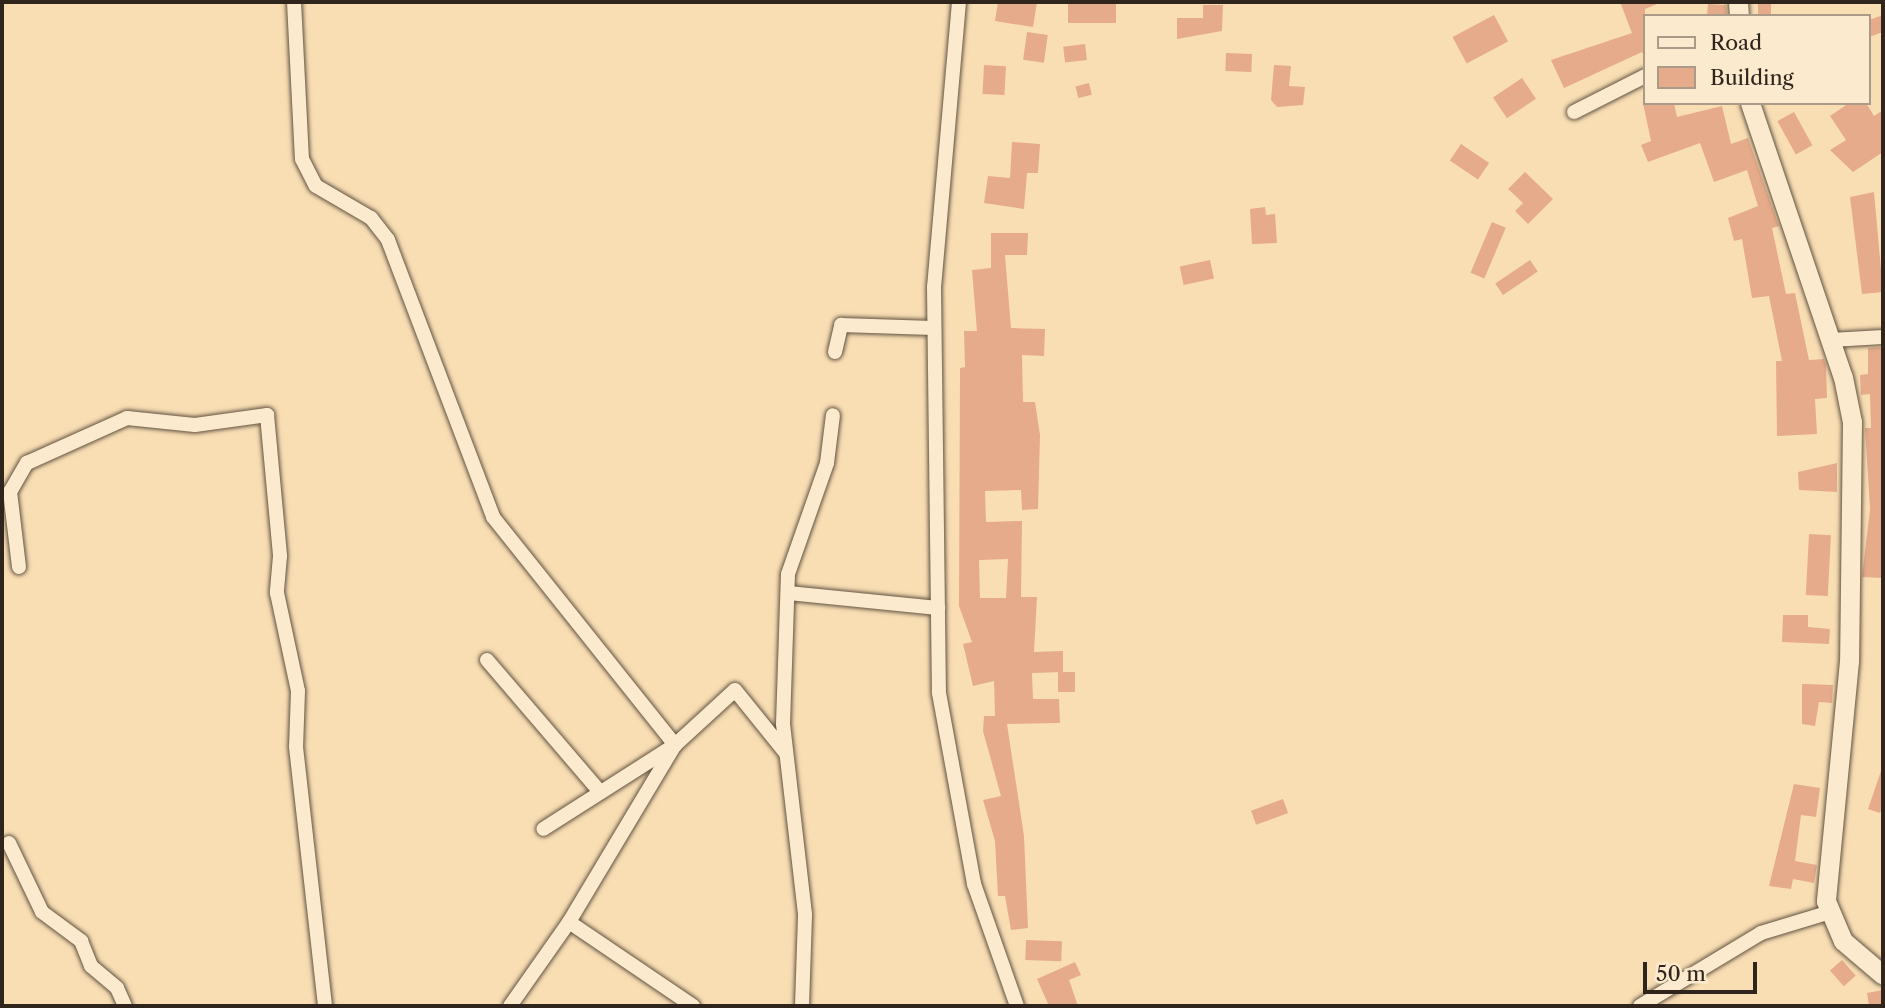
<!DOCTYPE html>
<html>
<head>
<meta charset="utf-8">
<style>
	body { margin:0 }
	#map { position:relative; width:1885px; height:1008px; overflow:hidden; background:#f9deb4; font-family:"Libre Caslon Text",serif }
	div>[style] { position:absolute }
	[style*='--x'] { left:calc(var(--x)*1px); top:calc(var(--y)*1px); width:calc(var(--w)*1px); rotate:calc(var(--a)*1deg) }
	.building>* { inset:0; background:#e6ab8a; transform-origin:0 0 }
	.roads { filter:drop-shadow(0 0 2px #625342) drop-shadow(0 0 2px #625342) }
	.street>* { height:14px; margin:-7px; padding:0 7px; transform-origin:7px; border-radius:7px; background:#fbeace }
	.secondary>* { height:19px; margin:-9.5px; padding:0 9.5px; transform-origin:9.5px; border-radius:9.5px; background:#fbeace }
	span { translate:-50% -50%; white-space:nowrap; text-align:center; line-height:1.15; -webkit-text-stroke:5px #fbeace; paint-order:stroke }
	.frame { position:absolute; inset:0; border:4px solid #2f251c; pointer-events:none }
	.legend { position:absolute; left:1643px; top:14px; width:228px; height:91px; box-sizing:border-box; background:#fbeace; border:2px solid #a99b87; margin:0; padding:9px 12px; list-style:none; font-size:21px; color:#2f251c }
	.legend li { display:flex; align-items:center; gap:14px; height:35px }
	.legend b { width:35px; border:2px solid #a99b87 }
	.scale { position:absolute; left:1643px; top:962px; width:114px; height:32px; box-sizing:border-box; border:4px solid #2f251c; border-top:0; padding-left:9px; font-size:21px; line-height:24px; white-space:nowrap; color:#2f251c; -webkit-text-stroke:5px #fbeace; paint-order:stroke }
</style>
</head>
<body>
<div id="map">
	<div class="building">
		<i style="clip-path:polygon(998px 2px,1037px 2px,1033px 27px,995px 21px)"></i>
		<i style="left:1068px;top:2px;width:48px;height:21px"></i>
		<i style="clip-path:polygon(1620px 2px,1662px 2px,1645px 9px,1645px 59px,1642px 52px,1564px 88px,1551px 60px,1632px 33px)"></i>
		<i style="left:1758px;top:2px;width:13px;height:14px"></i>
		<i style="clip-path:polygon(1708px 4px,1726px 5px,1727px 16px,1707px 16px)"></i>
		<i style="clip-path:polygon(1203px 5px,1223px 5px,1222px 31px,1177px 39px,1177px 18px,1203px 18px)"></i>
		<i style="left:1494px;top:15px;width:30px;height:47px;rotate:62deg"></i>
		<i style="clip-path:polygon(1883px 15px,1883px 32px,1869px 37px,1869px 20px)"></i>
		<i style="left:1027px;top:32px;width:21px;height:28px;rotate:8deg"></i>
		<i style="left:1085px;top:44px;width:16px;height:22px;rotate:83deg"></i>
		<i style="left:1226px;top:53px;width:26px;height:18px;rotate:2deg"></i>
		<i style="left:984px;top:65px;width:22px;height:29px;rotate:3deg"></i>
		<i style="clip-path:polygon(1274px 65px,1291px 66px,1289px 86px,1305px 87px,1303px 105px,1277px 107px,1271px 100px)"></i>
		<i style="left:1522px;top:78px;width:25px;height:35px;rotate:56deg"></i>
		<i style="left:1089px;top:83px;width:12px;height:14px;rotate:76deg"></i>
		<i style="clip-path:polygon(1643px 103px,1674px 103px,1677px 117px,1722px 106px,1731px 144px,1748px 138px,1779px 226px,1772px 228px,1786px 294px,1795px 293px,1809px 360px,1824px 359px,1826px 365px,1827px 398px,1815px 399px,1817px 434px,1777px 436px,1776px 361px,1782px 361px,1769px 296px,1752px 298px,1742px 239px,1734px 241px,1728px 218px,1758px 206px,1747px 170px,1714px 182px,1700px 143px,1648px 162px,1641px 145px,1651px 141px)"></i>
		<i style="clip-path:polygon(1849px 103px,1866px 103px,1874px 116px,1883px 110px,1883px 152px,1853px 172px,1830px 150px,1846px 140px,1830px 116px)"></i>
		<i style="left:1794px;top:112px;width:38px;height:19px;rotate:61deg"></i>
		<i style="clip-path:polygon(1012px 142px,1040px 144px,1038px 173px,1027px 173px,1024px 209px,984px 203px,988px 176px,1010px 178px)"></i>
		<i style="left:1461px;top:144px;width:34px;height:20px;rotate:34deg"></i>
		<i style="clip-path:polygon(1525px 172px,1553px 199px,1528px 224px,1515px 211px,1523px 203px,1508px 189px)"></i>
		<i style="clip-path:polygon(1874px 192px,1883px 292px,1862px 294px,1850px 197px)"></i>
		<i style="clip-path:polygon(1265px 207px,1266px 215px,1275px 214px,1277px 243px,1252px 244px,1250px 209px)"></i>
		<i style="left:1492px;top:222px;width:15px;height:55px;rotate:23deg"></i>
		<i style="clip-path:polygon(evenodd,991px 233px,1028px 233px,1027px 255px,1005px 255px,1011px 328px,1045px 329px,1044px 356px,1022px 355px,1023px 402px,1035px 402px,1040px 435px,1038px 509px,1022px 510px,1021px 490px,985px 491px,986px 522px,1022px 521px,1021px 597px,1037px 597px,1034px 652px,1063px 651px,1063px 672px,1032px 673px,1033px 699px,1059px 699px,1060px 723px,1007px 724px,1024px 836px,1028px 928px,1011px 930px,1005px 896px,998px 896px,995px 841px,983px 800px,1001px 796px,983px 731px,984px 716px,995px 716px,994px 681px,973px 686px,963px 644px,972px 642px,959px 606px,960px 368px,965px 367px,964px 331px,977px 331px,972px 270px,991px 268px,991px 233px,1008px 559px,1006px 598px,980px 598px,979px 560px,1008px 559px)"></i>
		<i style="left:1210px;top:260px;width:19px;height:31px;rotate:78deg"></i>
		<i style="left:1530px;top:260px;width:14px;height:42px;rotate:56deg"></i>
		<i style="clip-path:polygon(1883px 347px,1883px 578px,1862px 577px,1870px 509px,1865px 428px,1871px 428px,1870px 394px,1861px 395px,1860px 375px,1868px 374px,1868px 348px)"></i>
		<i style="clip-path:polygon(1837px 463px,1837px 492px,1799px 490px,1798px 472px)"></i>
		<i style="left:1809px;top:534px;width:22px;height:61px;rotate:3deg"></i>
		<i style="clip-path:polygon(1783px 615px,1808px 615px,1808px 627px,1830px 629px,1829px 644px,1782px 642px)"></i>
		<i style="left:1058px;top:672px;width:17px;height:20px"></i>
		<i style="clip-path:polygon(1802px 684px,1833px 685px,1832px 703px,1819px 702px,1815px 726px,1802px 724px)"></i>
		<i style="clip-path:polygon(1881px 771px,1883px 805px,1880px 813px,1868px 809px)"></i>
		<i style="clip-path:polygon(1794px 784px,1820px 788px,1816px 817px,1801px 815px,1795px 861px,1817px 865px,1814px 883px,1793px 879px,1791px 889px,1769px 886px)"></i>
		<i style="left:1283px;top:799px;width:15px;height:34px;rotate:70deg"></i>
		<i style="left:1026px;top:940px;width:36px;height:20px;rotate:2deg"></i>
		<i style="left:1842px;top:960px;width:21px;height:16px;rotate:49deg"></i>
		<i style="clip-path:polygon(1075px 962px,1081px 975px,1069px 980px,1078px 1006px,1049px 1006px,1037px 979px)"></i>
		<i style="clip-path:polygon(1883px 990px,1883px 1006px,1869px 1006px,1867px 993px)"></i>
	</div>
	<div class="roads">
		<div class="street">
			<i style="--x:294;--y:2;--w:157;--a:87.1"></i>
			<i style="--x:302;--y:159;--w:30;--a:63"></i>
			<i style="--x:316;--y:186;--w:64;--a:30.2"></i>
			<i style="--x:371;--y:218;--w:28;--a:52"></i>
			<i style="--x:388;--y:240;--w:296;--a:69.2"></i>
			<i style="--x:493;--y:517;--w:292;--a:51.4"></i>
			<i style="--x:675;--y:745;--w:156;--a:147.5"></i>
			<i style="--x:959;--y:2;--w:286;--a:95"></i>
			<i style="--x:934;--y:287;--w:406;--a:89.3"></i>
			<i style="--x:939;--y:693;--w:194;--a:79.6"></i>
			<i style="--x:974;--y:884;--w:129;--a:70.6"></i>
			<i style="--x:1574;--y:112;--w:80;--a:-26.9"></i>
			<i style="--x:1831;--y:340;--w:52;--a:-3.3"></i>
			<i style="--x:835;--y:352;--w:28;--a:-77"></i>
			<i style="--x:841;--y:325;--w:92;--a:1.9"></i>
			<i style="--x:19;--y:567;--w:76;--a:-96.8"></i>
			<i style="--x:10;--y:492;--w:34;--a:-60"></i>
			<i style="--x:27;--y:463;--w:110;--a:-24.2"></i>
			<i style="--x:127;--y:418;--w:68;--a:5.9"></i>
			<i style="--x:195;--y:425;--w:73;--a:-7.9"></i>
			<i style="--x:267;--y:415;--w:142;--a:84.7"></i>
			<i style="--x:280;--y:556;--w:37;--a:95"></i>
			<i style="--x:277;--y:593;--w:100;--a:77.9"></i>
			<i style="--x:298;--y:691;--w:56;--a:92"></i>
			<i style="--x:296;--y:747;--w:261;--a:83.6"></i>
			<i style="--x:788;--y:593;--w:151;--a:5.7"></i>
			<i style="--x:487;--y:660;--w:174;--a:49.4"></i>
			<i style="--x:9;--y:843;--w:76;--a:64.4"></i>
			<i style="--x:42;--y:912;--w:49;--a:36.6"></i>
			<i style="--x:81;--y:941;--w:27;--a:68"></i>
			<i style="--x:91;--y:966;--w:34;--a:40"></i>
			<i style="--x:117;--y:988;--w:20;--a:66"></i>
			<i style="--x:569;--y:922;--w:150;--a:34.1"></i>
			<i style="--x:510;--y:1006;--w:103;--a:-54.9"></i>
			<i style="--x:569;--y:922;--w:206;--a:-59.1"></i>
			<i style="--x:675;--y:745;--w:81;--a:-42.5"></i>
			<i style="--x:735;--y:690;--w:80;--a:51.1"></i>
			<i style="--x:802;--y:1006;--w:92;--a:-88.1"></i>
			<i style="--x:805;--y:914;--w:191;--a:-96.6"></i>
			<i style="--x:783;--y:724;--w:150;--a:-88.1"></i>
			<i style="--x:788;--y:574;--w:118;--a:-70.6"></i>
			<i style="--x:827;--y:463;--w:48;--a:-82.9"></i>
			<i style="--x:1640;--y:1006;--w:141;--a:-31.1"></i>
			<i style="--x:1761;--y:933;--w:69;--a:-16.9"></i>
		</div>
		<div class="secondary">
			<i style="--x:1738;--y:2;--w:14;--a:86"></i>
			<i style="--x:1750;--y:103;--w:289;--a:71.3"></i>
			<i style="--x:1843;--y:377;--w:46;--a:78.7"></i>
			<i style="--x:1852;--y:422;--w:239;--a:90.7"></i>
			<i style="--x:1849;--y:661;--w:241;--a:95.5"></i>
			<i style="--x:1826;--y:901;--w:43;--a:67"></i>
			<i style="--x:1843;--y:941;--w:52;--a:40.4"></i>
		</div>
	</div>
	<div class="frame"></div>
	<ul class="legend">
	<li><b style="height:9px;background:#fbeace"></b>Road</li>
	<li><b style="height:19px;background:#e6ab8a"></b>Building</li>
	</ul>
	<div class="scale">50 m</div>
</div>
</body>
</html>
